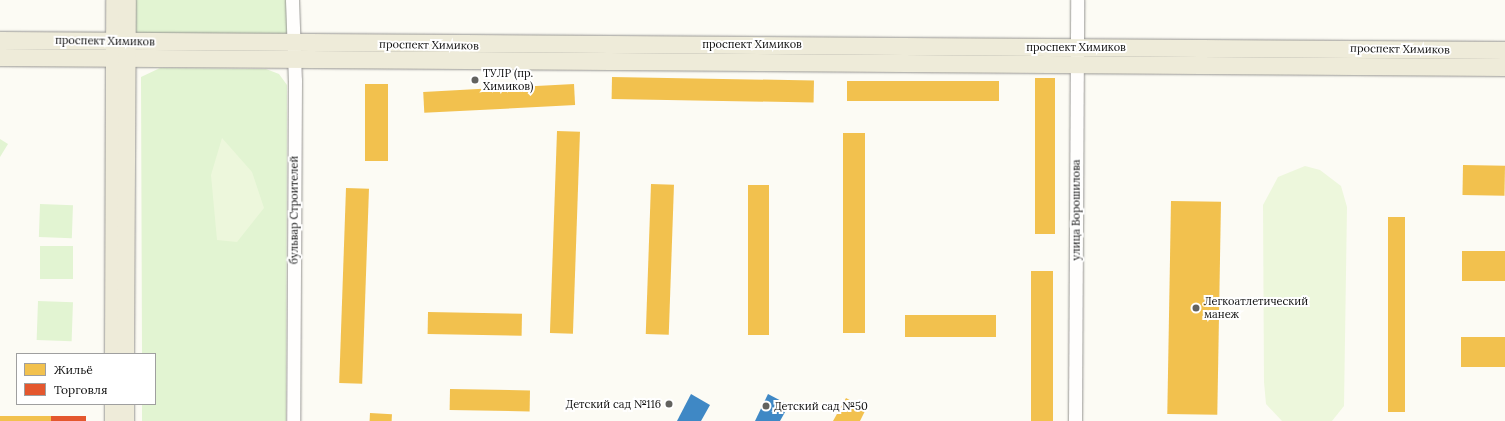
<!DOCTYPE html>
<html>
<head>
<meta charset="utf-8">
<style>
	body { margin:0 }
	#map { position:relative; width:1505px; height:421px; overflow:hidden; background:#fcfbf4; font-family:Lora,serif }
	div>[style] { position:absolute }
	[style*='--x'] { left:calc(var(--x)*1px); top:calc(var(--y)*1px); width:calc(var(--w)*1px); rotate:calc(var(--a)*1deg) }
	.green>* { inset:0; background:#e2f4d2; transform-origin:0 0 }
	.pitch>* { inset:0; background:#edf7dc }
	.homes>* { inset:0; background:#f2c14e; transform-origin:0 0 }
	.shops>* { inset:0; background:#e4572e; transform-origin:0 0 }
	.schools>* { inset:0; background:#3f88c5 }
	.roads { filter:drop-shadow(0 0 1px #969592) drop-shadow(0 0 1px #969592) }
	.minor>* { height:13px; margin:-6.5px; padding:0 6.5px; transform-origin:6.5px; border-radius:6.5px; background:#fffefd }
	.major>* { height:17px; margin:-8.5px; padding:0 8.5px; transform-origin:8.5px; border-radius:8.5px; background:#eeebd9 }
	.dots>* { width:11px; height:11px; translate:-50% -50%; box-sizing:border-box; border:2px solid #fff; border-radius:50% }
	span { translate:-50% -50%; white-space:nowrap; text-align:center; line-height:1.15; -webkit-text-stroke:4px #fff; paint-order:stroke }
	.street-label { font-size:11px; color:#0f0f0f }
	.poi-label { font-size:11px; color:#0f0f0f }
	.left { translate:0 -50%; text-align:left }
	.right { translate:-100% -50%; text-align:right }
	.legend { position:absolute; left:16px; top:353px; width:140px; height:52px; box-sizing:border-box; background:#fff; border:1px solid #9f9f9f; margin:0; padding:5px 7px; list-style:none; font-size:12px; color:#0f0f0f }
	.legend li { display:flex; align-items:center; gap:8px; height:20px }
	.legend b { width:20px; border:1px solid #9f9f9f }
</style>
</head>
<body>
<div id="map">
	<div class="green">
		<i style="left:127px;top:0;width:165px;height:42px"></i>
		<i style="clip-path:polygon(160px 68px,266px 69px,279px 74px,287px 85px,286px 421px,142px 421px,142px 404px,155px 404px,155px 354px,142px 354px,141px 77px)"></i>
		<i style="clip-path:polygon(0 139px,8px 144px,0 157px)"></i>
		<i style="left:40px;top:204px;width:33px;height:33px;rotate:2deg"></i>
		<i style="left:40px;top:246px;width:33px;height:33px"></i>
		<i style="left:38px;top:301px;width:35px;height:39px;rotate:2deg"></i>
	</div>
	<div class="pitch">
		<i style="clip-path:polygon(222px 138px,252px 172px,264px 208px,237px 242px,217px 240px,211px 175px)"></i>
		<i style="clip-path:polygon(1305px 166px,1320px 170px,1341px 186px,1347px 207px,1344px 406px,1332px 421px,1282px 421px,1266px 404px,1264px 382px,1263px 205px,1278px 177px)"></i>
	</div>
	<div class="homes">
		<i style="left:612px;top:77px;width:202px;height:22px;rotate:1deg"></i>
		<i style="left:1035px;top:78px;width:20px;height:156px"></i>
		<i style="left:847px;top:81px;width:152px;height:20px"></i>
		<i style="left:365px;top:84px;width:23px;height:77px"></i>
		<i style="left:574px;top:84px;width:21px;height:151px;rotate:87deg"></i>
		<i style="left:557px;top:131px;width:23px;height:202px;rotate:2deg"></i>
		<i style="left:843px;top:133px;width:22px;height:200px"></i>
		<i style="left:1463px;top:165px;width:42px;height:30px;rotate:1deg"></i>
		<i style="left:651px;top:184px;width:23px;height:150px;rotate:2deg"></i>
		<i style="left:748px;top:185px;width:21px;height:150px"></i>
		<i style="left:346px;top:188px;width:23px;height:195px;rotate:2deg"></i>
		<i style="left:1171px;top:201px;width:50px;height:213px;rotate:1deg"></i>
		<i style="left:1388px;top:217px;width:17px;height:195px"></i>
		<i style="left:1462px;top:251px;width:43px;height:30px"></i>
		<i style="left:1031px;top:271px;width:22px;height:150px"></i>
		<i style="left:428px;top:312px;width:94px;height:22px;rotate:1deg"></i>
		<i style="left:905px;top:315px;width:91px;height:22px"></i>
		<i style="left:1505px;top:337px;width:30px;height:44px;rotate:90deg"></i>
		<i style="left:450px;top:389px;width:80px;height:21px;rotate:1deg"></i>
		<i style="clip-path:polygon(846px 398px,866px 409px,860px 421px,833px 421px)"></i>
		<i style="left:370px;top:413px;width:22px;height:8px;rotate:3deg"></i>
		<i style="left:0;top:416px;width:51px;height:5px"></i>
	</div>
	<div class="shops">
		<i style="left:51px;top:416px;width:35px;height:5px"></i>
	</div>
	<div class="schools">
		<i style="clip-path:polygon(691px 394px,710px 405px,701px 421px,677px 421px)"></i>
		<i style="clip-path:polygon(768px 394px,789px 405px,780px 421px,755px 421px)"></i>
	</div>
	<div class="roads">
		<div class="minor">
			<i style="--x:292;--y:0;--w:80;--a:87.9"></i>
			<i style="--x:295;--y:80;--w:341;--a:90.3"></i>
			<i style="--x:1075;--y:421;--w:421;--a:-89.7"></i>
		</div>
		<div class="major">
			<i style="--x:0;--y:40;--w:1505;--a:0.38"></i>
			<i style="--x:0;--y:57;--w:1505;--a:0.38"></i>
			<i style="--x:113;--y:354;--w:354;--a:-89.8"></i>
			<i style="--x:125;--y:354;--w:354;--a:-89.7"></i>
			<i style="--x:113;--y:421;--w:17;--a:-90"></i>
			<i style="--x:125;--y:421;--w:17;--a:-90"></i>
		</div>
	</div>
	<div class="dots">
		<i style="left:475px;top:80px;background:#62625f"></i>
		<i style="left:1196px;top:308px;background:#62625f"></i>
		<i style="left:669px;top:404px;background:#62625f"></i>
		<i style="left:766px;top:406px;background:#62625f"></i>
	</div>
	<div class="street-label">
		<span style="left:105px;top:41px;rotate:1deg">проспект Химиков</span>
		<span style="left:752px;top:44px">проспект Химиков</span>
		<span style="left:429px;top:45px;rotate:1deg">проспект Химиков</span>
		<span style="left:1076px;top:47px">проспект Химиков</span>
		<span style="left:1400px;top:49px;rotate:1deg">проспект Химиков</span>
		<span style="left:294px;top:210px;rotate:-90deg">бульвар Строителей</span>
		<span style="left:1076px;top:210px;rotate:-90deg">улица Ворошилова</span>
	</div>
	<div class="poi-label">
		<span class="left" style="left:483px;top:80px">ТУЛР (пр.<br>Химиков)</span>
		<span class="left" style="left:1204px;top:308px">Легкоатлетический<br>манеж</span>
		<span class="right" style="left:661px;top:404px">Детский сад №116</span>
		<span class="left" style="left:774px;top:406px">Детский сад №50</span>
	</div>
	<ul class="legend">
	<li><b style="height:11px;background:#f2c14e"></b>Жильё</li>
	<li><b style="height:11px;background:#e4572e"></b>Торговля</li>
	</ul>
</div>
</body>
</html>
